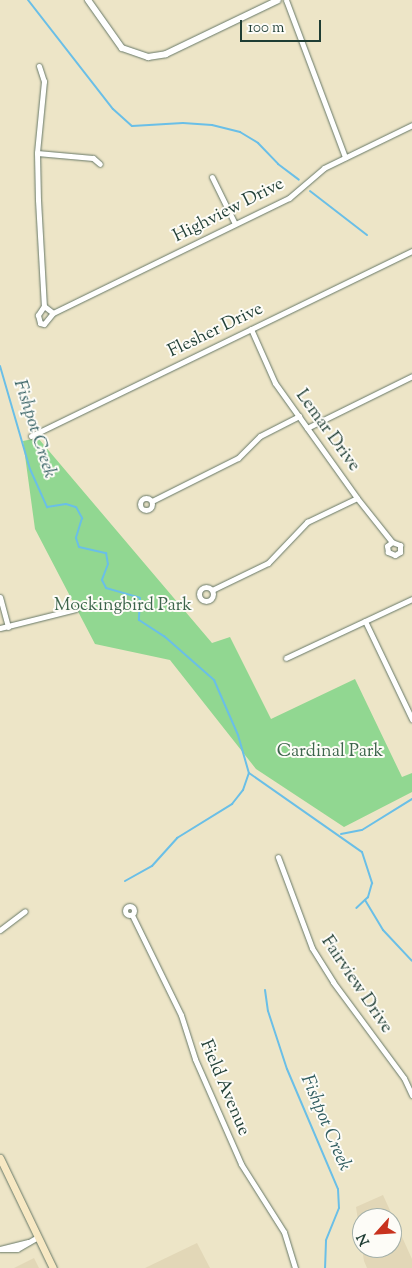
<!DOCTYPE html>
<html>
<head>
<meta charset="utf-8">
<style>
	body { margin:0 }
	#map { position:relative; width:412px; height:1268px; overflow:hidden; background:#ede5c7; font-family:"Sorts Mill Goudy",serif }
	div>[style] { position:absolute }
	[style*='--x'] { left:calc(var(--x)*1px); top:calc(var(--y)*1px); width:calc(var(--w)*1px); rotate:calc(var(--a)*1deg) }
	.built>* { inset:0; background:#e2d7b7 }
	.green>* { inset:0; background:#91d791 }
	.stream>* { height:2px; margin:-1px; padding:0 1px; transform-origin:1px; border-radius:1px; background:#6abfe7 }
	.roads { filter:drop-shadow(0 0 1px #677867) drop-shadow(0 0 1px #677867) }
	.minor>* { height:5px; margin:-2.5px; padding:0 2.5px; transform-origin:2.5px; border-radius:2.5px; background:#fff }
	.minor>.ring { margin:-2.5px; padding:0; box-sizing:content-box; background:none; border:5px solid #fff; border-radius:50% }
	.tertiary>* { height:6px; margin:-3px; padding:0 3px; transform-origin:3px; border-radius:3px; background:#fff }
	.secondary>* { height:7px; margin:-3.5px; padding:0 3.5px; transform-origin:3.5px; border-radius:3.5px; background:#f7e8c3 }
	span { translate:-50% -50%; white-space:nowrap; text-align:center; line-height:1.15; -webkit-text-stroke:4px #fdfcf7; paint-order:stroke }
	.street-label { font-size:18px; color:#1f3d34 }
	.park-label { font-size:18px; color:#3c644b }
	.water-label { font-size:19px; color:#325e61; font-style:italic }
	.north { position:absolute; left:352px; top:1208px; width:50px; height:50px; box-sizing:border-box; background:#fdfcf7; border:1px solid #a4b0a9; border-radius:50%; rotate:244deg; font-size:14px; font-weight:700; line-height:20px; text-align:center; color:#1f3d34 }
	.north::after { content:''; display:block; margin:auto; width:18px; height:22px; background:#c8321e; clip-path:polygon(50% 0,100% 100%,50% 72%,0 100%) }
	.scale { position:absolute; left:240px; top:20px; width:81px; height:22px; box-sizing:border-box; border:2px solid #1f3d34; border-top:0; padding-left:6px; font-size:15px; line-height:18px; white-space:nowrap; color:#1f3d34; -webkit-text-stroke:4px #fdfcf7; paint-order:stroke }
</style>
</head>
<body>
<div id="map">
	<div class="built">
		<i style="clip-path:polygon(evenodd,383px 1195px,412px 1259px,412px 1268px,367px 1268px,364px 1261px,356px 1207px,383px 1195px,362px 1218px,392px 1218px,392px 1248px,362px 1248px,362px 1218px)"></i>
		<i style="clip-path:polygon(197px 1243px,210px 1268px,145px 1268px)"></i>
		<i style="clip-path:polygon(34px 1258px,39px 1268px,14px 1268px)"></i>
	</div>
	<div class="green">
		<i style="clip-path:polygon(38px 438px,212px 643px,230px 637px,271px 719px,355px 679px,402px 777px,412px 773px,412px 792px,344px 827px,256px 769px,170px 660px,95px 644px,35px 529px,23px 441px)"></i>
	</div>
	<div class="stream">
		<i style="--x:28;--y:0;--w:138;--a:52.1"></i>
		<i style="--x:113;--y:109;--w:25;--a:42"></i>
		<i style="--x:132;--y:126;--w:51;--a:-3.4"></i>
		<i style="--x:183;--y:123;--w:29;--a:4"></i>
		<i style="--x:212;--y:125;--w:29;--a:14"></i>
		<i style="--x:240;--y:132;--w:21;--a:31"></i>
		<i style="--x:258;--y:143;--w:29;--a:46"></i>
		<i style="--x:278;--y:164;--w:26;--a:37"></i>
		<i style="--x:310;--y:191;--w:72;--a:37.7"></i>
		<i style="--x:0;--y:366;--w:107;--a:73.8"></i>
		<i style="--x:30;--y:469;--w:42;--a:65.9"></i>
		<i style="--x:47;--y:507;--w:19;--a:-9"></i>
		<i style="--x:66;--y:504;--w:10;--a:17"></i>
		<i style="--x:76;--y:507;--w:13;--a:61"></i>
		<i style="--x:82;--y:518;--w:21;--a:107"></i>
		<i style="--x:76;--y:538;--w:9;--a:72"></i>
		<i style="--x:79;--y:547;--w:28;--a:13"></i>
		<i style="--x:106;--y:553;--w:11;--a:80"></i>
		<i style="--x:108;--y:564;--w:17;--a:111"></i>
		<i style="--x:102;--y:580;--w:9;--a:63"></i>
		<i style="--x:106;--y:588;--w:35;--a:16"></i>
		<i style="--x:140;--y:598;--w:22;--a:93"></i>
		<i style="--x:139;--y:620;--w:30;--a:33"></i>
		<i style="--x:164;--y:636;--w:67;--a:41.3"></i>
		<i style="--x:214;--y:680;--w:60;--a:66.4"></i>
		<i style="--x:238;--y:735;--w:40;--a:74"></i>
		<i style="--x:249;--y:773;--w:138;--a:35"></i>
		<i style="--x:362;--y:852;--w:33;--a:72"></i>
		<i style="--x:372;--y:883;--w:15;--a:106"></i>
		<i style="--x:368;--y:897;--w:16;--a:137"></i>
		<i style="--x:341;--y:834;--w:21;--a:-11"></i>
		<i style="--x:362;--y:830;--w:59;--a:-31.8"></i>
		<i style="--x:125;--y:881;--w:31;--a:-29"></i>
		<i style="--x:152;--y:866;--w:38;--a:-48"></i>
		<i style="--x:177;--y:838;--w:65;--a:-31.7"></i>
		<i style="--x:232;--y:804;--w:18;--a:-52"></i>
		<i style="--x:243;--y:790;--w:18;--a:-71"></i>
		<i style="--x:365;--y:900;--w:35;--a:59"></i>
		<i style="--x:383;--y:930;--w:42;--a:46.9"></i>
		<i style="--x:265;--y:990;--w:21;--a:82"></i>
		<i style="--x:268;--y:1011;--w:61;--a:71.9"></i>
		<i style="--x:287;--y:1069;--w:130;--a:67"></i>
		<i style="--x:338;--y:1189;--w:19;--a:87"></i>
		<i style="--x:339;--y:1208;--w:35;--a:112"></i>
		<i style="--x:326;--y:1241;--w:27;--a:92"></i>
	</div>
	<div class="roads">
		<div class="minor">
			<i style="--x:286;--y:0;--w:168;--a:69.4"></i>
			<i style="--x:39;--y:66;--w:16;--a:72"></i>
			<i style="--x:44;--y:81;--w:72;--a:95.6"></i>
			<i style="--x:37;--y:153;--w:47;--a:88.8"></i>
			<i style="--x:38;--y:200;--w:106;--a:86.8"></i>
			<i style="--x:44;--y:306;--w:11;--a:38"></i>
			<i style="--x:37;--y:153;--w:56;--a:5.1"></i>
			<i style="--x:93;--y:158;--w:9;--a:41"></i>
			<i style="--x:212;--y:177;--w:52;--a:63.9"></i>
			<i style="--x:44;--y:306;--w:11;--a:124"></i>
			<i style="--x:38;--y:315;--w:8;--a:76"></i>
			<i style="--x:40;--y:323;--w:4;--a:14"></i>
			<i style="--x:44;--y:324;--w:14;--a:-51"></i>
			<i style="--x:53;--y:313;--w:263;--a:-26"></i>
			<i style="--x:289;--y:198;--w:46;--a:-40.6"></i>
			<i style="--x:324;--y:168;--w:98;--a:-26"></i>
			<i style="--x:251;--y:329;--w:59;--a:66"></i>
			<i style="--x:275;--y:383;--w:141;--a:54.5"></i>
			<i style="--x:357;--y:498;--w:56;--a:51.5"></i>
			<i style="--x:392;--y:542;--w:9;--a:21"></i>
			<i style="--x:400;--y:545;--w:7;--a:90"></i>
			<i style="--x:400;--y:552;--w:6;--a:149"></i>
			<i style="--x:395;--y:555;--w:8;--a:-157"></i>
			<i style="--x:388;--y:552;--w:6;--a:-99"></i>
			<i style="--x:387;--y:546;--w:6;--a:-39"></i>
			<i style="--x:307;--y:428;--w:117;--a:-26.3"></i>
			<i style="--x:31;--y:436;--w:424;--a:-25.9"></i>
			<i class="ring" style="left:140px;top:498px;width:7px;height:7px"></i>
			<i style="--x:152;--y:501;--w:96;--a:-26.6"></i>
			<i style="--x:238;--y:458;--w:31;--a:-45"></i>
			<i style="--x:260;--y:436;--w:44;--a:-27.1"></i>
			<i class="ring" style="left:199px;top:587px;width:9px;height:9px"></i>
			<i style="--x:212;--y:590;--w:62;--a:-25.7"></i>
			<i style="--x:268;--y:563;--w:57;--a:-46.4"></i>
			<i style="--x:307;--y:522;--w:55;--a:-25.6"></i>
			<i style="--x:0;--y:597;--w:31;--a:75"></i>
			<i style="--x:365;--y:621;--w:109;--a:64.4"></i>
			<i style="--x:0;--y:628;--w:78;--a:-14"></i>
			<i style="--x:286;--y:658;--w:139;--a:-25.1"></i>
			<i style="--x:278;--y:857;--w:97;--a:69.5"></i>
			<i style="--x:312;--y:948;--w:40;--a:58"></i>
			<i style="--x:333;--y:982;--w:119;--a:53.5"></i>
			<i style="--x:404;--y:1078;--w:19;--a:65"></i>
			<i class="ring" style="left:125.5px;top:906.5px;width:4px;height:4px"></i>
			<i style="--x:132;--y:915;--w:111;--a:63.9"></i>
			<i style="--x:181;--y:1015;--w:46;--a:72.3"></i>
			<i style="--x:195;--y:1059;--w:115;--a:66.3"></i>
			<i style="--x:241;--y:1164;--w:80;--a:57.7"></i>
			<i style="--x:284;--y:1232;--w:38;--a:73"></i>
			<i style="--x:0;--y:930;--w:31;--a:-37"></i>
			<i style="--x:0;--y:1249;--w:17;--a:0"></i>
			<i style="--x:17;--y:1249;--w:24;--a:-30"></i>
			<i style="--x:0;--y:1249;--w:29;--a:-14"></i>
		</div>
		<div class="tertiary">
			<i style="--x:88;--y:0;--w:59;--a:54.7"></i>
			<i style="--x:122;--y:48;--w:28;--a:19"></i>
			<i style="--x:148;--y:57;--w:18;--a:-9"></i>
			<i style="--x:166;--y:54;--w:124;--a:-25.7"></i>
		</div>
		<div class="secondary">
			<i style="--x:0;--y:1158;--w:122;--a:64.3"></i>
		</div>
	</div>
	<div class="street-label">
		<span style="left:229px;top:211px;rotate:-27deg">Highview Drive</span>
		<span style="left:216px;top:331px;rotate:-26deg">Flesher Drive</span>
		<span style="left:327px;top:431px;rotate:54deg">Lemar Drive</span>
		<span style="left:356px;top:985px;rotate:56deg">Fairview Drive</span>
		<span style="left:224px;top:1088px;rotate:67deg">Field Avenue</span>
	</div>
	<div class="park-label">
		<span style="left:123px;top:606px">Mockingbird Park</span>
		<span style="left:330px;top:752px">Cardinal Park</span>
	</div>
	<div class="water-label">
		<span style="left:34px;top:429px;rotate:72deg">Fishpot Creek</span>
		<span style="left:325px;top:1123px;rotate:67deg">Fishpot Creek</span>
	</div>
	<div class="north">N</div>
	<div class="scale">100 m</div>
</div>
</body>
</html>
